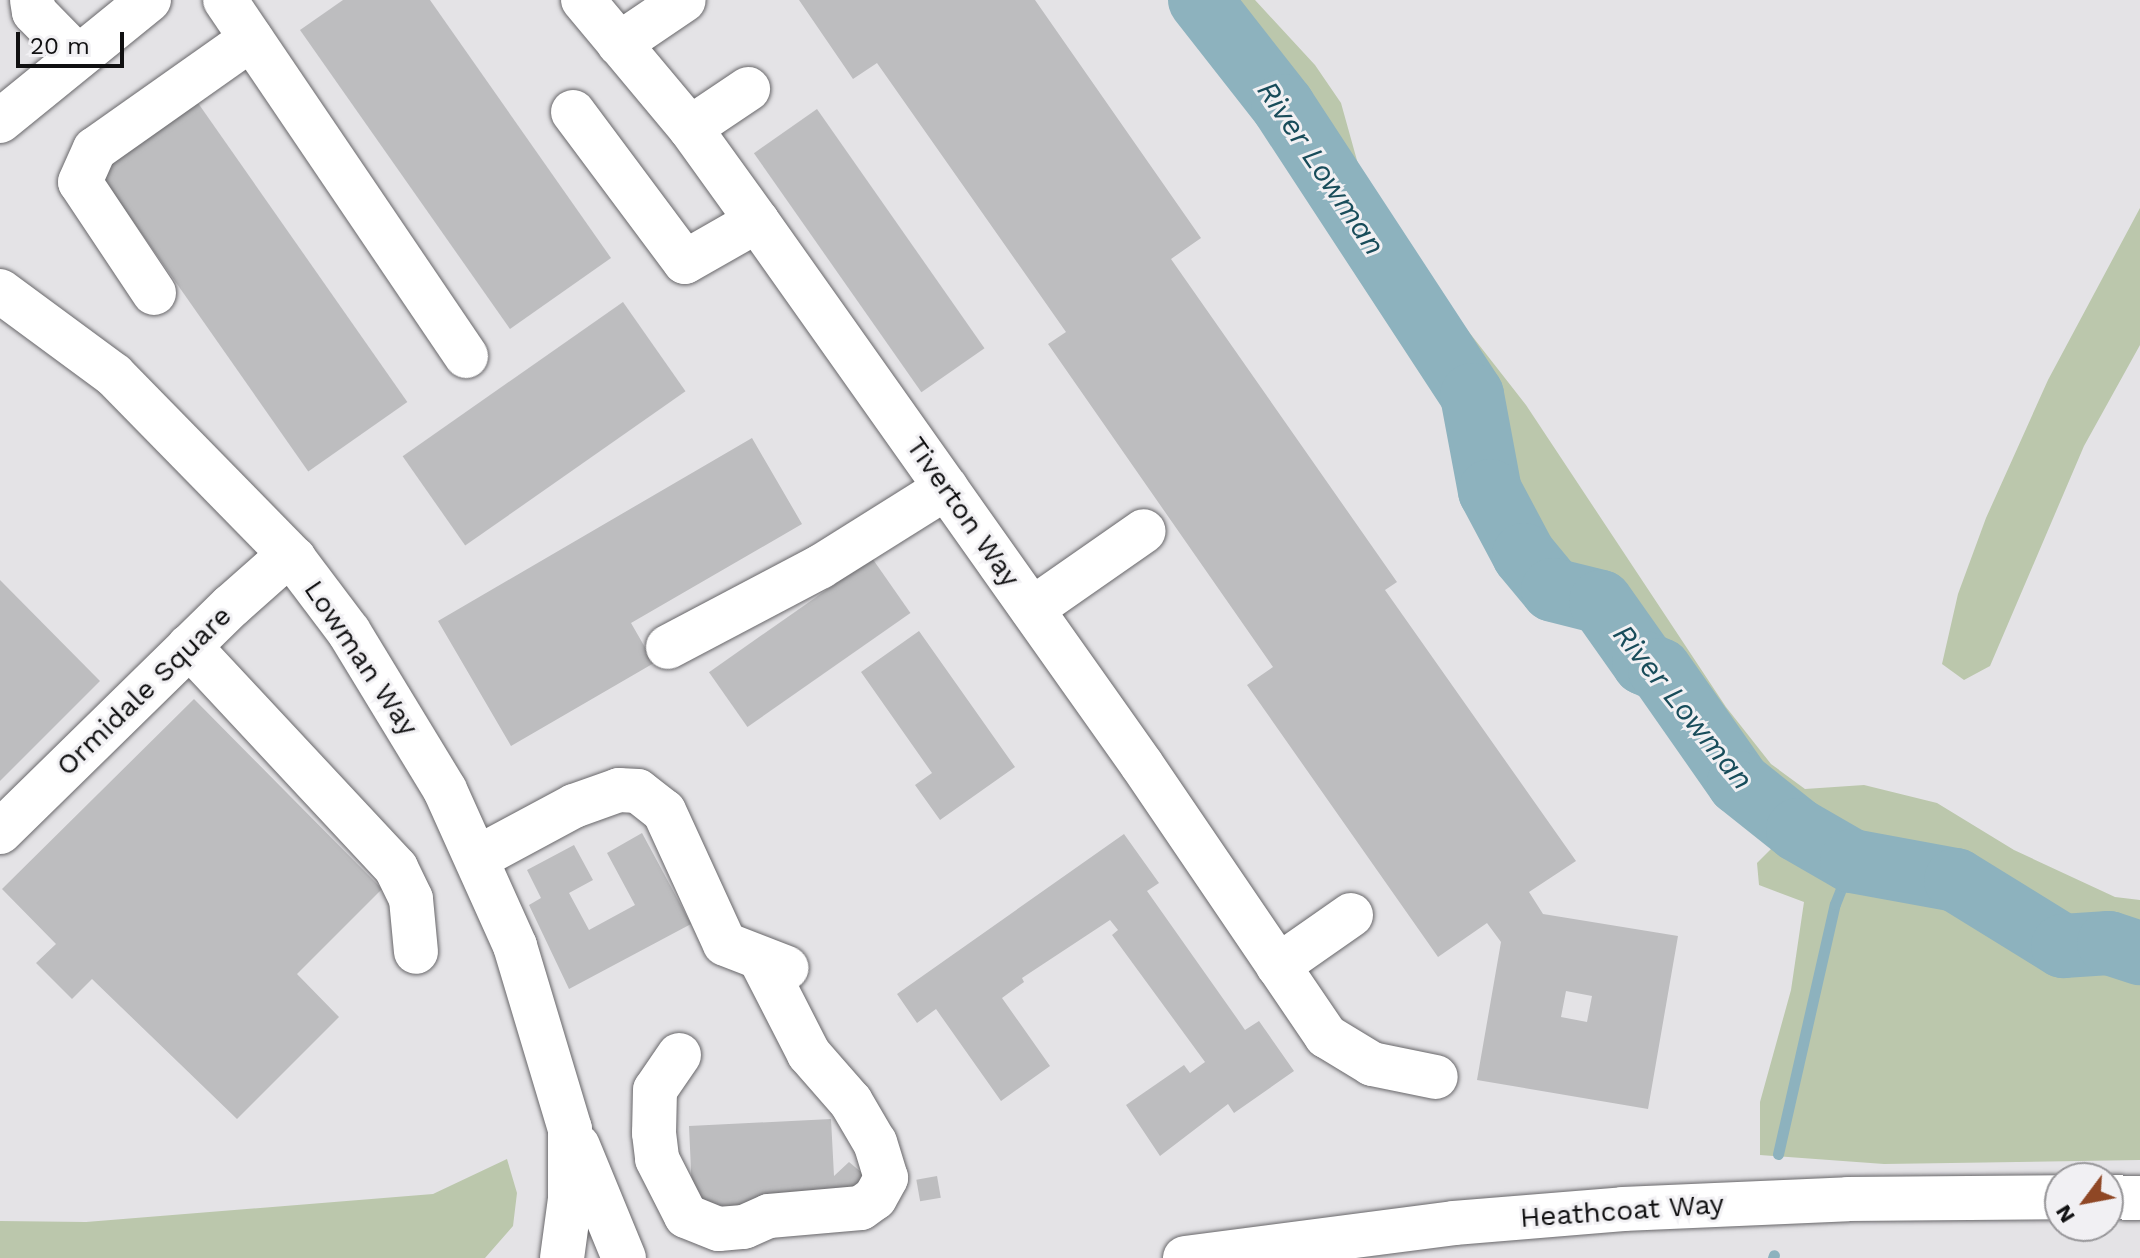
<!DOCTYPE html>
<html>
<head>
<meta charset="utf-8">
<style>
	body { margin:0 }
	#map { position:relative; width:2140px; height:1258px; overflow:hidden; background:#e4e3e6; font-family:"Work Sans",sans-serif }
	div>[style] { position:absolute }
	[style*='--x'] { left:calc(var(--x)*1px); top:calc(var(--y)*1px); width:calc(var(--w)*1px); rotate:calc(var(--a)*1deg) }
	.green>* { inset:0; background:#bbc7ac }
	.stream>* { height:11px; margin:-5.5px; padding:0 5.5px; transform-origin:5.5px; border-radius:5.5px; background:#8db2be }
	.river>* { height:64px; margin:-32px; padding:0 32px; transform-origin:32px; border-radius:32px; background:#8db2be }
	.building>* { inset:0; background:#bdbdbf; transform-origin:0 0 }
	.roads { filter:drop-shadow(0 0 2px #68676a) drop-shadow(0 0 2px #68676a) }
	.minor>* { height:44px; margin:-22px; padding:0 22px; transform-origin:22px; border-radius:22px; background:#fff }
	.major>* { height:44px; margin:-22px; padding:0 22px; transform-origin:22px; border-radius:22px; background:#fff }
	span { translate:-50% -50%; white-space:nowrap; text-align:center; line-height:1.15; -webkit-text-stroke:6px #f1f0f3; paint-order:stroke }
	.street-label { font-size:28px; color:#101011 }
	.water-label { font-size:30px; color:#184c5a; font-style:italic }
	.north { position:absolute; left:2044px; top:1162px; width:80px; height:80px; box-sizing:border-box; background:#f1f0f3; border:2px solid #979699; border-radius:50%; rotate:238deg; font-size:22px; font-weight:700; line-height:32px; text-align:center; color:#101011 }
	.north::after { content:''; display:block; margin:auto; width:28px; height:36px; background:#8f4725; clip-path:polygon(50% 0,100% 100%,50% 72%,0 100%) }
	.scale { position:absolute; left:16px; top:32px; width:108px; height:36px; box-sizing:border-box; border:4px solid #101011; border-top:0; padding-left:10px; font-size:24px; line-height:28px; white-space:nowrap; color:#101011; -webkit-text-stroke:6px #f1f0f3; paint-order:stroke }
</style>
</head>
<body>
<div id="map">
	<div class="green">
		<i style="clip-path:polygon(1214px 0,1255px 0,1315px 65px,1341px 103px,1363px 182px,1397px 240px,1526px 405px,1726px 707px,1771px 764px,1805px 789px,1864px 785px,1937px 803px,2014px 850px,2115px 897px,2140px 900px,2140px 1160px,1884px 1164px,1760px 1155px,1760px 1102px,1791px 990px,1804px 902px,1759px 885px,1757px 863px,1778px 842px,1793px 811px,1760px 788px,1682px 674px,1656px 654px,1593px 580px,1558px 569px,1511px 505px,1478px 389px,1443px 328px,1339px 174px,1307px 116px)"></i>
		<i style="clip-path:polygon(2140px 208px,2140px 345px,2084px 446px,1990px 666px,1964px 680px,1942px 664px,1958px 594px,1986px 518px,2048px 380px)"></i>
		<i style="clip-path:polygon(507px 1159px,517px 1193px,513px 1226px,485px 1258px,0 1258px,0 1221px,86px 1222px,433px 1194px)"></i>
	</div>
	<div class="stream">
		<i style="--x:1778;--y:1154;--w:256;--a:-77.2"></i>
		<i style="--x:1835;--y:904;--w:46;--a:-68.4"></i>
		<i style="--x:1773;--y:1258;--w:3;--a:-72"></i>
	</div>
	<div class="river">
		<i style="--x:1200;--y:0;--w:135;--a:51.9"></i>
		<i style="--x:1283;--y:106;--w:345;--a:56.8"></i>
		<i style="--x:1472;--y:395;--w:98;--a:79.4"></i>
		<i style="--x:1490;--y:491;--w:72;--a:62"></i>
		<i style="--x:1524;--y:555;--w:45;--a:50.4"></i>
		<i style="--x:1553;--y:590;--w:49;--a:14"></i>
		<i style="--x:1601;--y:602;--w:75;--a:54.8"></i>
		<i style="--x:1644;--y:663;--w:17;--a:24"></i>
		<i style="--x:1660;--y:670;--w:138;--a:55"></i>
		<i style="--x:1739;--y:783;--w:75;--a:38.5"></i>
		<i style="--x:1798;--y:830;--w:62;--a:29.9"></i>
		<i style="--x:1852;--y:861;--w:106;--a:10.4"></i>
		<i style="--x:1956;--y:880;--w:126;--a:31.7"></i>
		<i style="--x:2063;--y:946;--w:46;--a:-3.7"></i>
		<i style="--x:2109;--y:943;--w:33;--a:18"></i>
	</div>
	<div class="building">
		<i style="clip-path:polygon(343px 0,430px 0,611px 258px,510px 329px,300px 30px)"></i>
		<i style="clip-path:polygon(evenodd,799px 0,1035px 0,1201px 238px,1171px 259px,1397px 582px,1385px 590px,1576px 861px,1529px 892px,1543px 914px,1678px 936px,1648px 1109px,1477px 1080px,1501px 942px,1487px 923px,1438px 957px,1247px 685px,1273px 667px,1048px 344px,1066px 332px,877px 63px,853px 79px,799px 0,1566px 991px,1592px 996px,1587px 1022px,1561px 1017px,1566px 991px)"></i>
		<i style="left:198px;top:103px;width:365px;height:121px;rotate:55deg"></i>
		<i style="left:817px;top:109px;width:292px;height:77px;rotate:55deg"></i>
		<i style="left:623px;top:302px;width:109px;height:269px;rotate:55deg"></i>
		<i style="clip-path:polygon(752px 438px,802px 524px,631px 623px,654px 663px,511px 746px,438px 621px)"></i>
		<i style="left:872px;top:558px;width:67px;height:199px;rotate:55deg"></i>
		<i style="clip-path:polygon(0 580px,100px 681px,0 781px)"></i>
		<i style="clip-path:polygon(919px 631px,1015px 767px,940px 820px,915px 785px,932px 773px,861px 672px)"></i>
		<i style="clip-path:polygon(194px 699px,382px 889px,297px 974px,339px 1017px,237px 1119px,92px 979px,72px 999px,36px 963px,56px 944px,2px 889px)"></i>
		<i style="clip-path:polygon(642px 833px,691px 924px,569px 989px,529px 905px,541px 898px,527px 870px,574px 845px,593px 880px,569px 893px,589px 930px,635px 905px,607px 853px)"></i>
		<i style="clip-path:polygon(1124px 834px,1159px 883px,1147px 891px,1236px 1017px,1245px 1030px,1259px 1021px,1294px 1071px,1234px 1113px,1228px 1104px,1160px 1156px,1126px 1105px,1184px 1065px,1190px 1073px,1205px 1062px,1112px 935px,1118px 930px,1110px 920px,1022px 978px,1024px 982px,1002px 998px,1050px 1066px,1001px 1101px,936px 1009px,917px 1023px,897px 994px)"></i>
		<i style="clip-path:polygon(831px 1119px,834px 1176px,849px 1162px,867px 1177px,853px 1204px,693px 1214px,689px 1126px)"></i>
		<i style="left:937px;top:1176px;width:22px;height:21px;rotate:80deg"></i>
	</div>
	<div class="roads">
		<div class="minor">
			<i style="--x:32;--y:0;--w:12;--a:81"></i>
			<i style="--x:34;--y:12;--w:63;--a:45.6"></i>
			<i style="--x:225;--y:0;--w:430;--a:55.9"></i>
			<i style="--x:583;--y:0;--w:167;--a:50.1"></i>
			<i style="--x:690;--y:128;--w:115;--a:54.2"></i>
			<i style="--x:757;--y:221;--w:666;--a:54.71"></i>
			<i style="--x:1142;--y:765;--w:328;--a:55.8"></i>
			<i style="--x:1326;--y:1036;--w:54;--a:31.3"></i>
			<i style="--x:1372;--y:1064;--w:65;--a:11.5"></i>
			<i style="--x:619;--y:44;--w:78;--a:-34.1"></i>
			<i style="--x:573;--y:112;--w:187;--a:53.3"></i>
			<i style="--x:685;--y:262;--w:83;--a:-29.7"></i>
			<i style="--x:0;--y:121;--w:192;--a:-39.1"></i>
			<i style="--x:690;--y:128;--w:70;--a:-33.9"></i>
			<i style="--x:0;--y:291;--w:142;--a:36.4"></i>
			<i style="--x:114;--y:375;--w:257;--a:45.6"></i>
			<i style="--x:294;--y:559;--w:91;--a:53"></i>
			<i style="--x:349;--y:632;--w:185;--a:58.7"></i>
			<i style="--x:445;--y:790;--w:171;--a:65.8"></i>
			<i style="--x:515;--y:946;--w:191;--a:73.3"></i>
			<i style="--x:570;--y:1129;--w:70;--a:90"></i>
			<i style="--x:570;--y:1199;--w:60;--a:97.7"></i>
			<i style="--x:154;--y:293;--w:133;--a:-123.7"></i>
			<i style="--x:80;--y:182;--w:36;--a:-66"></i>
			<i style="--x:95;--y:149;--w:191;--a:-35.2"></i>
			<i style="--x:1032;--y:609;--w:136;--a:-34.9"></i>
			<i style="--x:189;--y:646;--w:304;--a:47"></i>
			<i style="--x:396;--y:868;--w:34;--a:64"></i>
			<i style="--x:411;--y:899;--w:53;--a:84.6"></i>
			<i style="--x:668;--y:647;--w:172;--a:-27.8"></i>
			<i style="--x:820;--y:567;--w:149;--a:-32.1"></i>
			<i style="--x:0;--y:832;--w:323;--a:-44.4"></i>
			<i style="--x:231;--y:606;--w:59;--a:-41.6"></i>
			<i style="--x:275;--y:567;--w:21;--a:-23"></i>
			<i style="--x:479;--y:857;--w:108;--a:-28.2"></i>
			<i style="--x:574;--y:806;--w:48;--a:-19.6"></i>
			<i style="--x:619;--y:790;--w:19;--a:3"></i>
			<i style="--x:638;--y:791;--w:33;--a:38"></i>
			<i style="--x:664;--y:811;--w:146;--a:65.4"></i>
			<i style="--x:725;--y:944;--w:66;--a:21.2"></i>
			<i style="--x:1278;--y:966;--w:89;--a:-34.9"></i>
			<i style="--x:679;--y:1055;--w:42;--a:124.4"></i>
			<i style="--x:655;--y:1090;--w:43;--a:91.3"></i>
			<i style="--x:654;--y:1133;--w:26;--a:83"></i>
			<i style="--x:657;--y:1159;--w:64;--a:63"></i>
			<i style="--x:686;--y:1216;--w:35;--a:22"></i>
			<i style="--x:719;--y:1229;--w:25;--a:-5"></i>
			<i style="--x:744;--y:1227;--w:27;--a:-24"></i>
			<i style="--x:769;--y:1216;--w:92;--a:-5"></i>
			<i style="--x:861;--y:1208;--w:17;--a:-36"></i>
			<i style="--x:875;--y:1198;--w:23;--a:-61"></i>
			<i style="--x:886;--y:1178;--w:37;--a:-107"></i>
			<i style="--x:875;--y:1143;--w:48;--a:-120.3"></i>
			<i style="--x:851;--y:1102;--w:64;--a:-131.2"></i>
			<i style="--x:809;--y:1054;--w:106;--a:-117.1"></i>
			<i style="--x:578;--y:1146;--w:121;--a:67.7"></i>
		</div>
		<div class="major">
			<i style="--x:2108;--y:1197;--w:32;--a:2"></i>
			<i style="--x:1185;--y:1258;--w:271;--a:-7.4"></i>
			<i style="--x:1454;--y:1223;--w:170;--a:-4.7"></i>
			<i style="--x:1623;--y:1209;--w:225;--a:-2.5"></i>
			<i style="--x:1848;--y:1199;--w:212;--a:-0.5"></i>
		</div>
	</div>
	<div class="street-label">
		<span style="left:963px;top:512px;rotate:55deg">Tiverton Way</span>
		<span style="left:361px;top:658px;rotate:56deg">Lowman Way</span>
		<span style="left:144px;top:691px;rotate:-44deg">Ormidale Square</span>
		<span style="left:1622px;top:1211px;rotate:-4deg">Heathcoat Way</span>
	</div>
	<div class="water-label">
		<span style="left:1321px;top:168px;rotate:56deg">River Lowman</span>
		<span style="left:1683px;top:707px;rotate:51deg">River Lowman</span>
	</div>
	<div class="north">N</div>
	<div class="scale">20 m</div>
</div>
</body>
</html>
